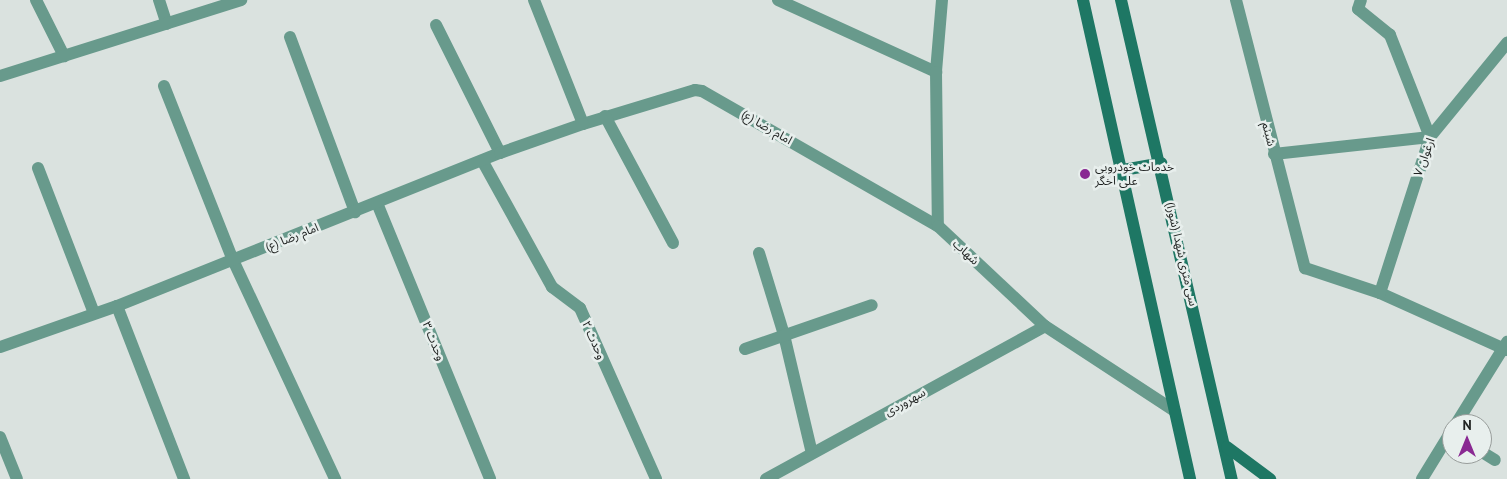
<!DOCTYPE html>
<html>
<head>
<meta charset="utf-8">
<style>
	body { margin:0 }
	#map { position:relative; width:1507px; height:479px; overflow:hidden; background:#dae2df; font-family:"PT Sans","Noto Sans Arabic",sans-serif }
	div>[style] { position:absolute }
	[style*='--x'] { left:calc(var(--x)*1px); top:calc(var(--y)*1px); width:calc(var(--w)*1px); rotate:calc(var(--a)*1deg) }
	.minor>* { height:12px; margin:-6px; padding:0 6px; transform-origin:6px; border-radius:6px; background:#689a8c }
	.secondary>* { height:12px; margin:-6px; padding:0 6px; transform-origin:6px; border-radius:6px; background:#1e7764 }
	.dots>* { width:14px; height:14px; translate:-50% -50%; box-sizing:border-box; border:2px solid #e8efed; border-radius:50% }
	span { translate:-50% -50%; white-space:nowrap; text-align:center; line-height:1.15; -webkit-text-stroke:5px #e8efed; paint-order:stroke }
	.street-label { font-size:12px; color:#1f2221 }
	.poi-label { font-size:12px; color:#1f2221 }
	.left { translate:0 -50%; text-align:left }
	.north { position:absolute; left:1442px; top:414px; width:50px; height:50px; box-sizing:border-box; background:#e8efed; border:1px solid #989d9b; border-radius:50%; rotate:0deg; font-size:14px; font-weight:700; line-height:20px; text-align:center; color:#1f2221 }
	.north::after { content:''; display:block; margin:auto; width:18px; height:22px; background:#892992; clip-path:polygon(50% 0,100% 100%,50% 72%,0 100%) }
</style>
</head>
<body>
<div id="map">
	<div class="minor">
		<i style="--x:36;--y:0;--w:63;--a:63.4"></i>
		<i style="--x:159;--y:0;--w:25;--a:72"></i>
		<i style="--x:534;--y:0;--w:133;--a:68.4"></i>
		<i style="--x:583;--y:124;--w:117;--a:-16.9"></i>
		<i style="--x:695;--y:90;--w:7;--a:8"></i>
		<i style="--x:702;--y:91;--w:272;--a:29.8"></i>
		<i style="--x:778;--y:0;--w:174;--a:24.5"></i>
		<i style="--x:942;--y:0;--w:72;--a:94.8"></i>
		<i style="--x:936;--y:72;--w:154;--a:89.3"></i>
		<i style="--x:938;--y:226;--w:146;--a:43.1"></i>
		<i style="--x:1045;--y:326;--w:155;--a:33.2"></i>
		<i style="--x:1236;--y:0;--w:277;--a:75.6"></i>
		<i style="--x:1305;--y:268;--w:79;--a:18.4"></i>
		<i style="--x:1380;--y:293;--w:139;--a:24.2"></i>
		<i style="--x:436;--y:25;--w:143;--a:63.4"></i>
		<i style="--x:290;--y:37;--w:187;--a:69.6"></i>
		<i style="--x:0;--y:76;--w:253;--a:-17.5"></i>
		<i style="--x:164;--y:86;--w:187;--a:68.4"></i>
		<i style="--x:233;--y:260;--w:242;--a:65"></i>
		<i style="--x:605;--y:116;--w:144;--a:61.8"></i>
		<i style="--x:1274;--y:154;--w:157;--a:-6.2"></i>
		<i style="--x:1430;--y:137;--w:110;--a:-111.4"></i>
		<i style="--x:1390;--y:35;--w:41;--a:-140.9"></i>
		<i style="--x:1358;--y:9;--w:9;--a:-72"></i>
		<i style="--x:483;--y:162;--w:143;--a:61.1"></i>
		<i style="--x:552;--y:287;--w:35;--a:37"></i>
		<i style="--x:580;--y:308;--w:187;--a:66"></i>
		<i style="--x:38;--y:168;--w:155;--a:68.9"></i>
		<i style="--x:377;--y:203;--w:298;--a:67.7"></i>
		<i style="--x:759;--y:253;--w:86;--a:73"></i>
		<i style="--x:784;--y:335;--w:121;--a:76.7"></i>
		<i style="--x:1380;--y:293;--w:164;--a:-72.2"></i>
		<i style="--x:1430;--y:137;--w:122;--a:-50.7"></i>
		<i style="--x:117;--y:306;--w:186;--a:68.8"></i>
		<i style="--x:0;--y:347;--w:124;--a:-19.3"></i>
		<i style="--x:117;--y:306;--w:412;--a:-21.8"></i>
		<i style="--x:500;--y:153;--w:88;--a:-19.3"></i>
		<i style="--x:745;--y:349;--w:134;--a:-19.1"></i>
		<i style="--x:1456;--y:424;--w:97;--a:-58.1"></i>
		<i style="--x:0;--y:437;--w:45;--a:68"></i>
		<i style="--x:1482;--y:452;--w:15;--a:32"></i>
		<i style="--x:766;--y:479;--w:318;--a:-28.7"></i>
		<i style="--x:1422;--y:479;--w:57;--a:-58.5"></i>
	</div>
	<div class="secondary">
		<i style="--x:1083;--y:0;--w:491;--a:77.4"></i>
		<i style="--x:1121;--y:0;--w:492;--a:77"></i>
		<i style="--x:1123;--y:170;--w:39;--a:-10"></i>
		<i style="--x:1227;--y:447;--w:54;--a:36.7"></i>
	</div>
	<div class="dots">
		<i style="left:1085px;top:174px;background:#892992"></i>
	</div>
	<div class="street-label">
		<span style="left:767px;top:127px;rotate:30deg">امام رضا (ع)</span>
		<span style="left:1269px;top:134px;rotate:76deg">شبنم</span>
		<span style="left:1424px;top:157px;rotate:-70deg">ارغوان ۷</span>
		<span style="left:292px;top:237px;rotate:-22deg">امام رضا (ع)</span>
		<span style="left:966px;top:252px;rotate:43deg">شهاب</span>
		<span style="left:1182px;top:254px;rotate:77deg">سی متری شهدا (شورا)</span>
		<span style="left:594px;top:340px;rotate:66deg">وحدت ۲</span>
		<span style="left:434px;top:341px;rotate:68deg">وحدت ۳</span>
		<span style="left:905px;top:402px;rotate:-29deg">سهروردی</span>
	</div>
	<div class="poi-label">
		<span class="left" style="left:1095px;top:174px">خدمات خودرویی<br>علی اخگر</span>
	</div>
	<div class="north">N</div>
</div>
</body>
</html>
